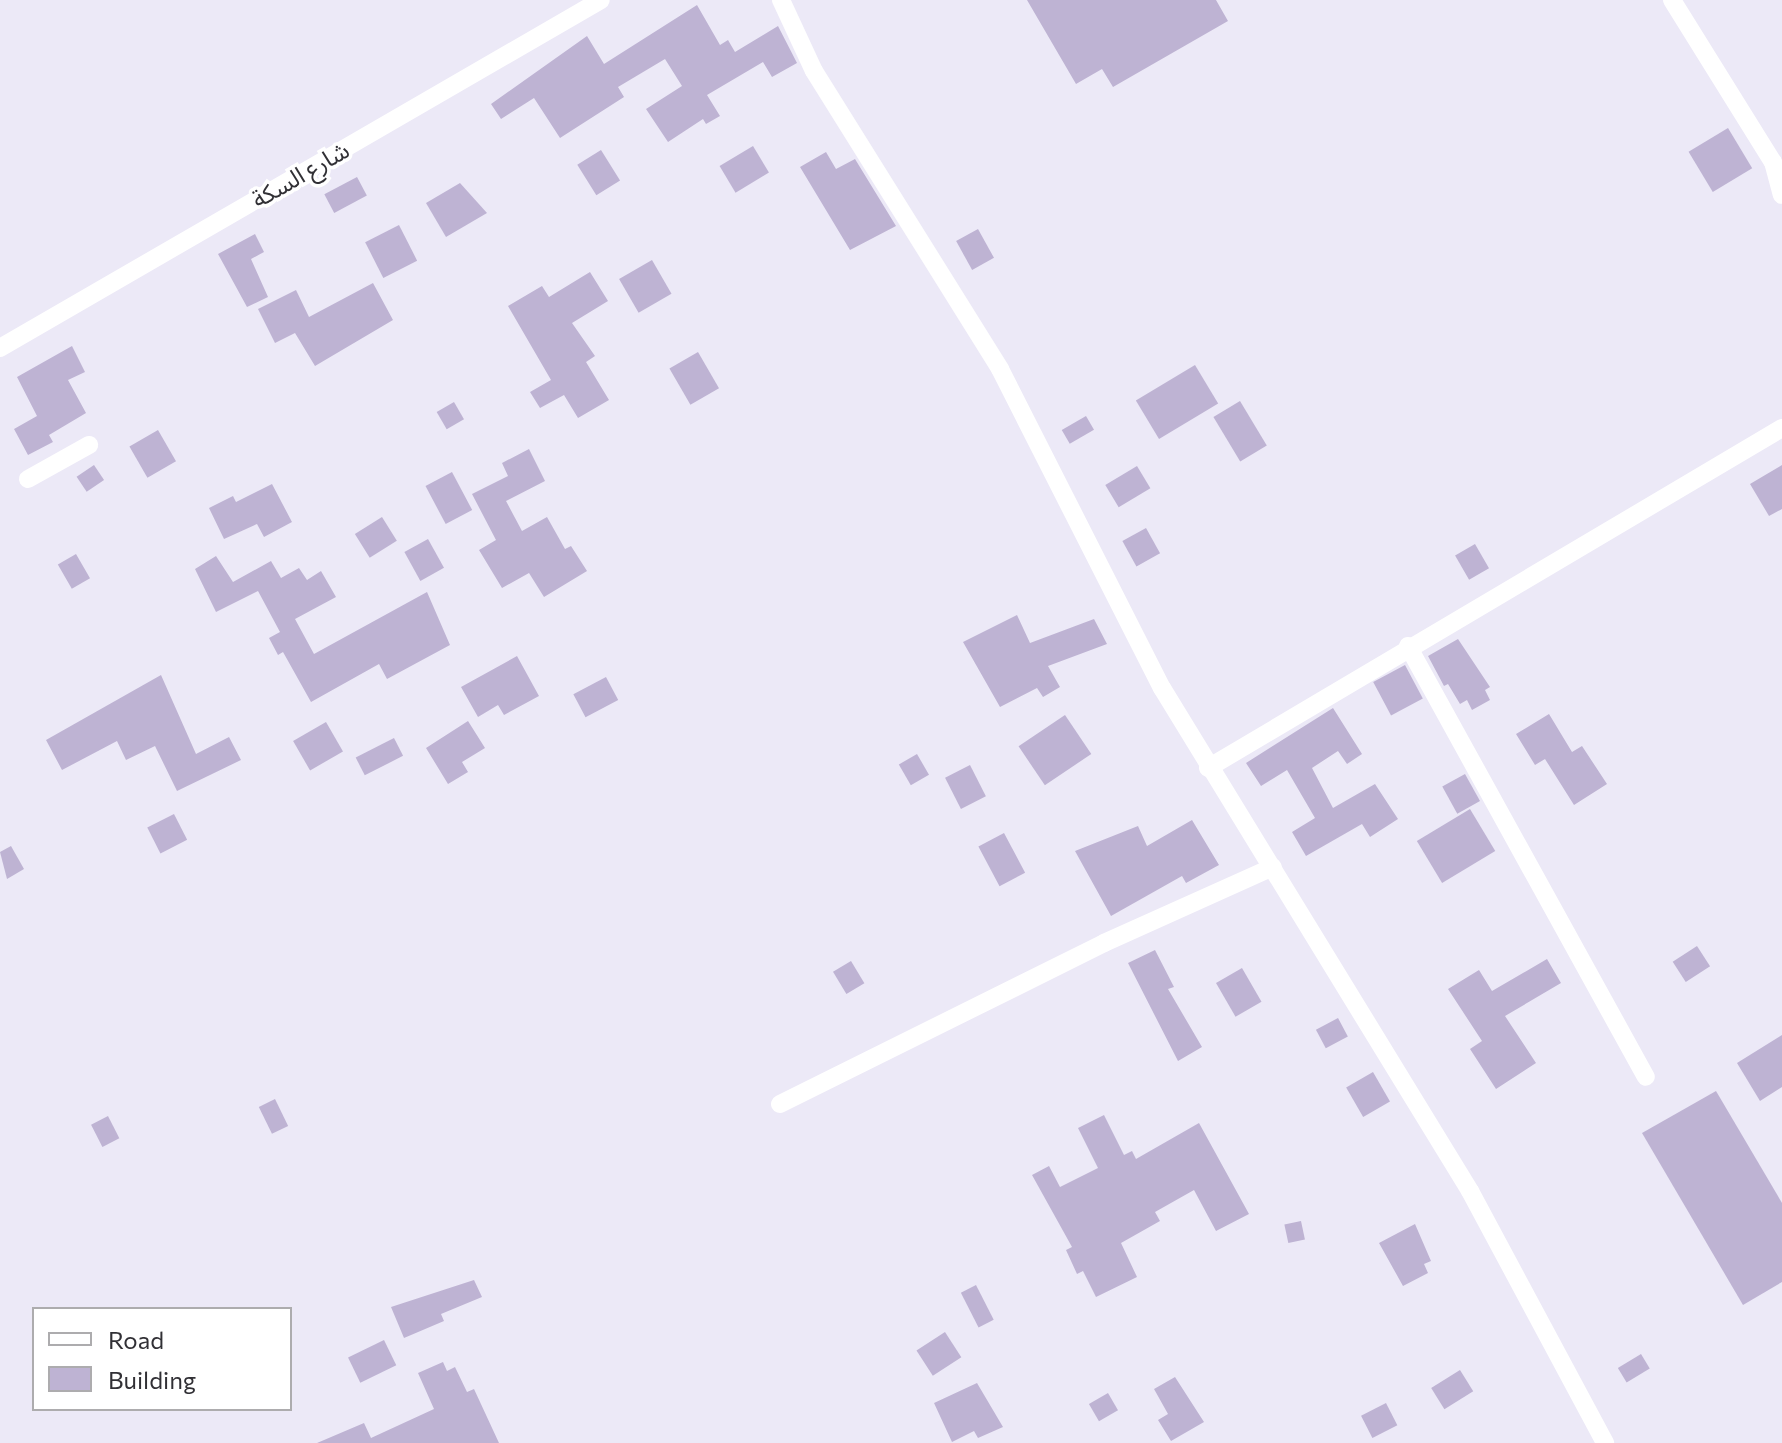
<!DOCTYPE html>
<html>
<head>
<meta charset="utf-8">
<style>
	body { margin:0 }
	#map { position:relative; width:1782px; height:1443px; overflow:hidden; background:#ece9f7; font-family:Commissioner,"Noto Sans Arabic",sans-serif }
	div>[style] { position:absolute }
	[style*='--x'] { left:calc(var(--x)*1px); top:calc(var(--y)*1px); width:calc(var(--w)*1px); rotate:calc(var(--a)*1deg) }
	.building>* { inset:0; background:#beb3d3; transform-origin:0 0 }
	.minor>* { height:18px; margin:-9px; padding:0 9px; transform-origin:9px; border-radius:9px; background:#fff }
	span { translate:-50% -50%; white-space:nowrap; text-align:center; line-height:1.15; -webkit-text-stroke:7px #fff; paint-order:stroke }
	.street-label { font-size:24px; color:#313035 }
	.legend { position:absolute; left:32px; top:1307px; width:260px; height:104px; box-sizing:border-box; background:#fff; border:2px solid #adacae; margin:0; padding:10px 14px; list-style:none; font-size:24px; color:#313035 }
	.legend li { display:flex; align-items:center; gap:16px; height:40px }
	.legend b { width:40px; border:2px solid #adacae }
</style>
</head>
<body>
<div id="map">
	<div class="building">
		<i style="clip-path:polygon(1027px 0,1216px 0,1228px 21px,1113px 87px,1102px 69px,1076px 84px)"></i>
		<i style="clip-path:polygon(697px 5px,720px 45px,728px 40px,735px 52px,778px 26px,797px 63px,772px 77px,763px 62px,707px 95px,720px 116px,706px 124px,703px 119px,668px 142px,646px 109px,682px 86px,665px 59px,618px 87px,624px 97px,560px 138px,534px 98px,501px 119px,491px 104px,587px 36px,604px 64px)"></i>
		<i style="left:1728px;top:128px;width:47px;height:46px;rotate:59deg"></i>
		<i style="left:753px;top:146px;width:31px;height:39px;rotate:59deg"></i>
		<i style="left:601px;top:150px;width:36px;height:28px;rotate:58deg"></i>
		<i style="clip-path:polygon(826px 152px,836px 169px,855px 159px,896px 226px,850px 250px,800px 167px)"></i>
		<i style="left:357px;top:177px;width:21px;height:37px;rotate:62deg"></i>
		<i style="clip-path:polygon(460px 183px,487px 213px,446px 237px,426px 203px)"></i>
		<i style="left:399px;top:225px;width:40px;height:38px;rotate:63deg"></i>
		<i style="left:978px;top:229px;width:33px;height:25px;rotate:61deg"></i>
		<i style="clip-path:polygon(255px 234px,264px 252px,251px 259px,268px 297px,247px 307px,218px 254px)"></i>
		<i style="left:652px;top:260px;width:39px;height:38px;rotate:60deg"></i>
		<i style="clip-path:polygon(590px 272px,608px 301px,572px 323px,595px 356px,586px 362px,609px 400px,578px 418px,564px 395px,540px 408px,530px 392px,551px 380px,508px 306px,542px 286px,549px 297px)"></i>
		<i style="clip-path:polygon(373px 283px,393px 320px,315px 366px,295px 333px,275px 343px,258px 309px,296px 290px,309px 317px)"></i>
		<i style="clip-path:polygon(72px 346px,85px 372px,68px 380px,86px 413px,49px 435px,53px 442px,28px 455px,14px 429px,37px 416px,17px 377px)"></i>
		<i style="left:698px;top:352px;width:42px;height:33px;rotate:60deg"></i>
		<i style="left:1195px;top:365px;width:45px;height:69px;rotate:59deg"></i>
		<i style="left:1240px;top:401px;width:52px;height:31px;rotate:59deg"></i>
		<i style="left:454px;top:402px;width:20px;height:20px;rotate:60deg"></i>
		<i style="left:1086px;top:416px;width:16px;height:28px;rotate:60deg"></i>
		<i style="left:158px;top:430px;width:36px;height:33px;rotate:60deg"></i>
		<i style="clip-path:polygon(529px 449px,545px 481px,506px 501px,522px 531px,547px 517px,565px 549px,571px 546px,587px 571px,544px 597px,529px 573px,502px 588px,479px 550px,496px 540px,472px 494px,508px 476px,502px 463px)"></i>
		<i style="left:94px;top:465px;width:18px;height:21px;rotate:56deg"></i>
		<i style="clip-path:polygon(1782px 465px,1782px 509px,1769px 516px,1750px 484px)"></i>
		<i style="left:1137px;top:466px;width:26px;height:37px;rotate:59deg"></i>
		<i style="left:452px;top:472px;width:43px;height:30px;rotate:62deg"></i>
		<i style="clip-path:polygon(272px 484px,292px 522px,264px 537px,257px 524px,224px 539px,209px 508px,233px 496px,236px 502px)"></i>
		<i style="left:382px;top:517px;width:28px;height:32px;rotate:58deg"></i>
		<i style="left:1146px;top:528px;width:29px;height:27px;rotate:61deg"></i>
		<i style="left:428px;top:539px;width:33px;height:27px;rotate:61deg"></i>
		<i style="left:1475px;top:544px;width:28px;height:23px;rotate:60deg"></i>
		<i style="left:76px;top:554px;width:28px;height:21px;rotate:60deg"></i>
		<i style="clip-path:polygon(216px 556px,233px 582px,271px 561px,281px 578px,299px 568px,307px 580px,321px 571px,336px 597px,295px 619px,314px 654px,427px 592px,450px 645px,387px 679px,379px 664px,311px 702px,283px 652px,278px 655px,269px 638px,280px 632px,258px 591px,216px 612px,195px 569px)"></i>
		<i style="clip-path:polygon(1017px 615px,1030px 643px,1094px 619px,1107px 644px,1048px 666px,1060px 687px,1043px 697px,1037px 688px,1000px 707px,963px 642px)"></i>
		<i style="clip-path:polygon(1458px 639px,1490px 687px,1485px 690px,1490px 700px,1472px 710px,1467px 700px,1460px 704px,1448px 684px,1444px 686px,1428px 656px)"></i>
		<i style="clip-path:polygon(517px 656px,539px 696px,504px 715px,498px 705px,478px 717px,461px 687px)"></i>
		<i style="left:1405px;top:665px;width:38px;height:36px;rotate:62deg"></i>
		<i style="clip-path:polygon(161px 675px,196px 754px,229px 737px,241px 760px,177px 791px,155px 746px,126px 760px,117px 741px,62px 770px,46px 740px)"></i>
		<i style="left:606px;top:677px;width:26px;height:37px;rotate:62deg"></i>
		<i style="clip-path:polygon(1333px 708px,1362px 754px,1347px 764px,1338px 751px,1312px 768px,1333px 808px,1375px 784px,1398px 819px,1370px 837px,1362px 824px,1306px 856px,1292px 832px,1315px 818px,1287px 770px,1261px 786px,1246px 763px)"></i>
		<i style="clip-path:polygon(1549px 714px,1572px 752px,1582px 746px,1607px 784px,1574px 805px,1545px 759px,1535px 765px,1516px 734px)"></i>
		<i style="left:1065px;top:715px;width:47px;height:56px;rotate:56deg"></i>
		<i style="clip-path:polygon(468px 721px,485px 748px,462px 762px,468px 772px,448px 784px,426px 748px)"></i>
		<i style="left:326px;top:722px;width:34px;height:38px;rotate:60deg"></i>
		<i style="left:394px;top:738px;width:20px;height:43px;rotate:63deg"></i>
		<i style="left:917px;top:754px;width:24px;height:21px;rotate:60deg"></i>
		<i style="left:970px;top:765px;width:35px;height:28px;rotate:63deg"></i>
		<i style="left:1465px;top:774px;width:31px;height:26px;rotate:61deg"></i>
		<i style="left:1470px;top:809px;width:49px;height:62px;rotate:59deg"></i>
		<i style="left:174px;top:814px;width:29px;height:30px;rotate:63deg"></i>
		<i style="clip-path:polygon(1192px 820px,1219px 865px,1186px 883px,1182px 876px,1111px 916px,1075px 851px,1138px 826px,1147px 846px)"></i>
		<i style="left:1004px;top:833px;width:45px;height:29px;rotate:62deg"></i>
		<i style="clip-path:polygon(11px 846px,24px 869px,7px 879px,0 852px)"></i>
		<i style="left:1697px;top:946px;width:24px;height:29px;rotate:57deg"></i>
		<i style="clip-path:polygon(1155px 950px,1174px 987px,1168px 989px,1202px 1047px,1178px 1061px,1128px 963px)"></i>
		<i style="clip-path:polygon(1547px 959px,1561px 983px,1505px 1016px,1536px 1063px,1496px 1089px,1470px 1049px,1482px 1041px,1448px 989px,1479px 970px,1492px 991px)"></i>
		<i style="left:851px;top:961px;width:26px;height:21px;rotate:59deg"></i>
		<i style="left:1242px;top:968px;width:39px;height:30px;rotate:60deg"></i>
		<i style="left:1338px;top:1018px;width:21px;height:25px;rotate:62deg"></i>
		<i style="clip-path:polygon(1782px 1035px,1782px 1087px,1760px 1101px,1737px 1063px)"></i>
		<i style="left:1373px;top:1072px;width:34px;height:31px;rotate:60deg"></i>
		<i style="clip-path:polygon(1716px 1091px,1782px 1203px,1782px 1282px,1743px 1305px,1642px 1133px)"></i>
		<i style="left:275px;top:1099px;width:30px;height:18px;rotate:64deg"></i>
		<i style="clip-path:polygon(1104px 1115px,1124px 1155px,1132px 1151px,1136px 1159px,1199px 1123px,1249px 1214px,1216px 1231px,1194px 1190px,1155px 1212px,1160px 1221px,1121px 1243px,1137px 1277px,1096px 1297px,1083px 1271px,1077px 1274px,1066px 1250px,1072px 1247px,1032px 1175px,1049px 1166px,1060px 1187px,1098px 1168px,1078px 1128px)"></i>
		<i style="left:108px;top:1116px;width:25px;height:19px;rotate:63deg"></i>
		<i style="left:1301px;top:1221px;width:19px;height:17px;rotate:78deg"></i>
		<i style="clip-path:polygon(1415px 1224px,1431px 1261px,1424px 1264px,1428px 1273px,1403px 1286px,1379px 1243px)"></i>
		<i style="clip-path:polygon(474px 1280px,482px 1297px,441px 1314px,444px 1321px,404px 1338px,391px 1307px)"></i>
		<i style="left:976px;top:1285px;width:39px;height:17px;rotate:63deg"></i>
		<i style="left:945px;top:1332px;width:30px;height:34px;rotate:57deg"></i>
		<i style="left:384px;top:1340px;width:28px;height:40px;rotate:64deg"></i>
		<i style="left:1641px;top:1354px;width:17px;height:27px;rotate:59deg"></i>
		<i style="clip-path:polygon(443px 1362px,447px 1371px,455px 1367px,467px 1392px,474px 1389px,499px 1443px,317px 1443px,364px 1423px,371px 1438px,434px 1409px,418px 1373px)"></i>
		<i style="left:1460px;top:1370px;width:25px;height:34px;rotate:58deg"></i>
		<i style="clip-path:polygon(1175px 1377px,1204px 1422px,1171px 1441px,1158px 1420px,1168px 1414px,1154px 1389px)"></i>
		<i style="clip-path:polygon(977px 1383px,1003px 1427px,978px 1438px,974px 1431px,952px 1442px,934px 1403px)"></i>
		<i style="left:1108px;top:1393px;width:20px;height:22px;rotate:60deg"></i>
		<i style="left:1386px;top:1403px;width:25px;height:28px;rotate:63deg"></i>
	</div>
	<div class="minor">
		<i style="--x:781;--y:0;--w:78;--a:65.1"></i>
		<i style="--x:814;--y:71;--w:351;--a:58"></i>
		<i style="--x:1000;--y:369;--w:358;--a:63.1"></i>
		<i style="--x:1162;--y:688;--w:590;--a:58.52"></i>
		<i style="--x:1470;--y:1191;--w:286;--a:61.8"></i>
		<i style="--x:1672;--y:0;--w:191;--a:58.1"></i>
		<i style="--x:1773;--y:162;--w:34;--a:75"></i>
		<i style="--x:0;--y:348;--w:694;--a:-30.07"></i>
		<i style="--x:28;--y:479;--w:70;--a:-29.1"></i>
		<i style="--x:1408;--y:646;--w:492;--a:61.1"></i>
		<i style="--x:1208;--y:768;--w:667;--a:-30.64"></i>
		<i style="--x:780;--y:1104;--w:362;--a:-26.4"></i>
		<i style="--x:1104;--y:943;--w:185;--a:-24.2"></i>
	</div>
	<div class="street-label">
		<span style="left:300px;top:174px;rotate:-30deg">شارع السكة</span>
	</div>
	<ul class="legend">
	<li><b style="height:10px;background:#fff"></b>Road</li>
	<li><b style="height:22px;background:#beb3d3"></b>Building</li>
	</ul>
</div>
</body>
</html>
